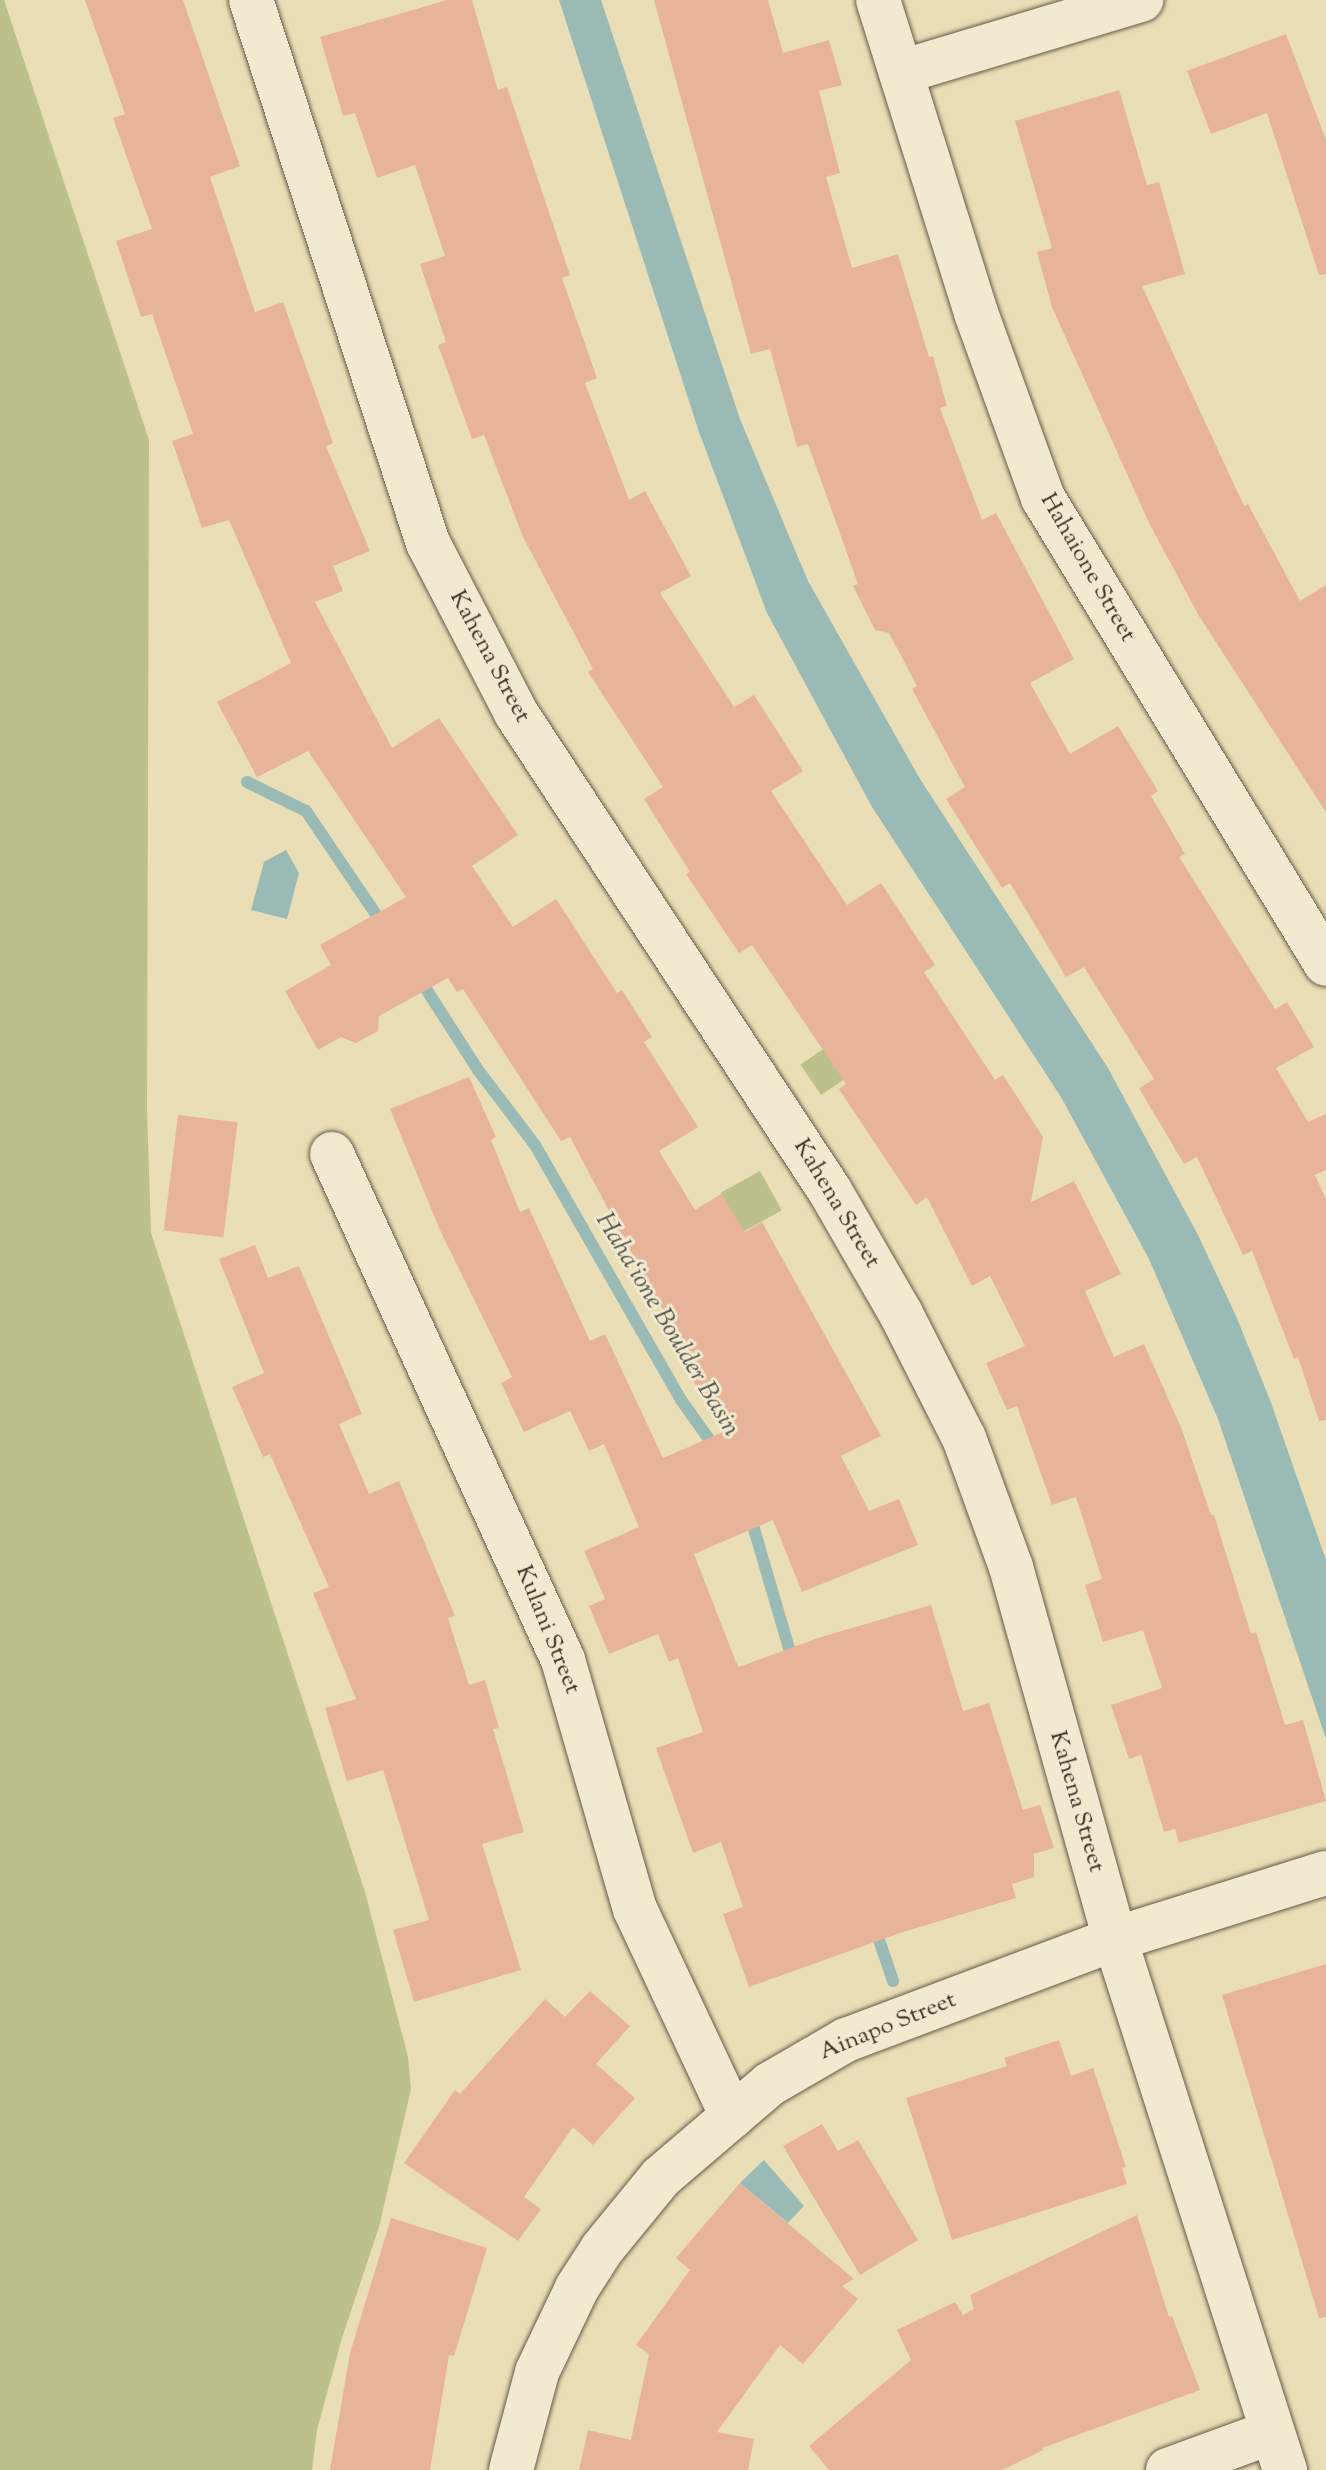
<!DOCTYPE html>
<html>
<head>
<meta charset="utf-8">
<style>
	body { margin:0 }
	#map { position:relative; width:1326px; height:2470px; overflow:hidden; background:#eadeb6; font-family:"Sorts Mill Goudy",serif }
	div>[style] { position:absolute }
	[style*='--x'] { left:calc(var(--x)*1px); top:calc(var(--y)*1px); width:calc(var(--w)*1px); rotate:calc(var(--a)*1deg) }
	.green>* { inset:0; background:#bcc08a; transform-origin:0 0 }
	.water>* { inset:0; background:#9abbb5 }
	.stream>* { height:12px; margin:-6px; padding:0 6px; transform-origin:6px; border-radius:6px; background:#9abbb5 }
	.building>* { inset:0; background:#e7b499; transform-origin:0 0 }
	.roads { filter:drop-shadow(0 0 2px #665b48) drop-shadow(0 0 2px #665b48) }
	.minor>* { height:44px; margin:-22px; padding:0 22px; transform-origin:22px; border-radius:22px; background:#f1ead0 }
	span { translate:-50% -50%; white-space:nowrap; text-align:center; line-height:1.15; -webkit-text-stroke:6px #f1ead0; paint-order:stroke }
	.street-label { font-size:24px; color:#3a2f23 }
	.water-label { font-size:26px; color:#525248; font-style:italic }
</style>
</head>
<body>
<div id="map">
	<div class="green">
		<i style="clip-path:polygon(0 0,4px 0,149px 440px,147px 1110px,151px 1233px,365px 1892px,408px 2057px,411px 2089px,379px 2227px,342px 2338px,317px 2430px,312px 2470px,0 2470px)"></i>
		<i style="left:841px;top:1037px;width:37px;height:49px;rotate:56deg"></i>
		<i style="left:760px;top:1171px;width:45px;height:45px;rotate:61deg"></i>
	</div>
	<div class="water">
		<i style="clip-path:polygon(559px 0,601px 0,740px 419px,808px 581px,920px 779px,1108px 1068px,1198px 1235px,1236px 1316px,1270px 1400px,1326px 1560px,1326px 1739px,1218px 1419px,1149px 1259px,1061px 1097px,872px 807px,767px 613px,699px 432px)"></i>
		<i style="clip-path:polygon(286px 850px,299px 873px,287px 919px,251px 910px,264px 862px)"></i>
		<i style="clip-path:polygon(764px 2160px,804px 2206px,788px 2223px,740px 2183px)"></i>
	</div>
	<div class="stream">
		<i style="--x:247;--y:782;--w:66;--a:26.2"></i>
		<i style="--x:306;--y:811;--w:139;--a:55.9"></i>
		<i style="--x:419;--y:978;--w:109;--a:57.3"></i>
		<i style="--x:478;--y:1070;--w:94;--a:52.8"></i>
		<i style="--x:535;--y:1145;--w:294;--a:60.2"></i>
		<i style="--x:681;--y:1400;--w:60;--a:54.5"></i>
		<i style="--x:750;--y:1515;--w:153;--a:73.7"></i>
		<i style="--x:875;--y:1928;--w:56;--a:71.2"></i>
	</div>
	<div class="building">
		<i style="clip-path:polygon(85px 0,183px 0,240px 166px,210px 177px,255px 312px,283px 302px,333px 443px,326px 446px,370px 551px,333px 566px,343px 591px,315px 602px,392px 748px,439px 718px,518px 835px,472px 866px,513px 927px,556px 899px,617px 993px,622px 990px,652px 1037px,644px 1042px,698px 1127px,659px 1151px,695px 1210px,721px 1194px,745px 1232px,762px 1222px,881px 1436px,841px 1456px,869px 1511px,899px 1499px,918px 1545px,802px 1592px,773px 1520px,694px 1554px,736px 1662px,739px 1667px,821px 1637px,931px 1605px,963px 1711px,989px 1703px,1023px 1810px,1040px 1805px,1054px 1848px,1034px 1854px,1034px 1877px,1012px 1884px,1016px 1898px,900px 1933px,749px 1987px,723px 1914px,743px 1907px,721px 1842px,693px 1853px,656px 1748px,703px 1732px,678px 1658px,669px 1662px,658px 1634px,609px 1654px,589px 1606px,605px 1599px,584px 1551px,639px 1527px,604px 1444px,589px 1451px,570px 1411px,524px 1432px,501px 1383px,512px 1377px,440px 1230px,390px 1109px,469px 1077px,496px 1137px,491px 1140px,520px 1212px,529px 1208px,590px 1341px,605px 1334px,663px 1458px,723px 1432px,684px 1365px,689px 1362px,683px 1351px,687px 1349px,650px 1288px,570px 1137px,561px 1141px,463px 989px,457px 992px,448px 978px,379px 1016px,378px 1031px,356px 1043px,341px 1037px,318px 1050px,285px 991px,331px 965px,320px 945px,406px 897px,308px 751px,257px 777px,217px 702px,291px 663px,229px 520px,202px 528px,172px 441px,193px 434px,152px 314px,141px 317px,116px 241px,152px 229px,113px 118px,125px 114px)"></i>
		<i style="clip-path:polygon(447px 0,472px 0,498px 90px,507px 87px,570px 275px,562px 278px,597px 378px,585px 383px,629px 500px,645px 491px,691px 576px,660px 593px,734px 707px,754px 695px,803px 771px,771px 791px,847px 905px,881px 883px,935px 965px,924px 972px,995px 1080px,1003px 1075px,1043px 1137px,1031px 1202px,1074px 1181px,1121px 1274px,1085px 1291px,1114px 1357px,1144px 1344px,1182px 1430px,1211px 1515px,1214px 1515px,1251px 1634px,1256px 1632px,1285px 1725px,1303px 1720px,1326px 1801px,1179px 1843px,1175px 1829px,1164px 1832px,1141px 1755px,1129px 1759px,1111px 1705px,1162px 1688px,1143px 1630px,1103px 1642px,1085px 1585px,1102px 1579px,1076px 1497px,1052px 1505px,1017px 1406px,1007px 1410px,986px 1363px,1025px 1346px,990px 1276px,972px 1286px,927px 1197px,916px 1205px,839px 1089px,846px 1084px,752px 945px,739px 953px,686px 874px,690px 872px,644px 799px,663px 787px,588px 672px,593px 669px,523px 537px,484px 435px,472px 439px,438px 345px,446px 342px,420px 264px,445px 256px,415px 165px,377px 178px,355px 113px,343px 116px,320px 37px)"></i>
		<i style="clip-path:polygon(654px 0,768px 0,783px 53px,829px 40px,842px 85px,819px 91px,840px 173px,826px 177px,852px 268px,898px 254px,929px 357px,933px 356px,947px 406px,940px 408px,982px 520px,996px 513px,1074px 659px,1030px 683px,1070px 754px,1118px 726px,1158px 791px,1151px 796px,1185px 854px,1179px 857px,1275px 1009px,1287px 1002px,1314px 1047px,1276px 1068px,1308px 1122px,1326px 1114px,1326px 1170px,1315px 1175px,1326px 1199px,1326px 1420px,1319px 1421px,1298px 1357px,1294px 1359px,1252px 1251px,1243px 1255px,1197px 1157px,1184px 1164px,1139px 1088px,1154px 1079px,1084px 967px,1066px 977px,1010px 883px,1002px 888px,946px 799px,965px 787px,912px 689px,917px 686px,889px 633px,875px 630px,853px 586px,858px 584px,808px 444px,797px 447px,770px 349px,751px 354px)"></i>
		<i style="clip-path:polygon(1286px 34px,1326px 140px,1326px 274px,1319px 275px,1267px 113px,1211px 134px,1187px 71px)"></i>
		<i style="clip-path:polygon(1119px 90px,1147px 185px,1159px 182px,1185px 274px,1142px 286px,1244px 506px,1248px 504px,1300px 601px,1326px 585px,1326px 812px,1199px 616px,1149px 523px,1052px 307px,1037px 252px,1052px 248px,1015px 121px)"></i>
		<i style="left:178px;top:1115px;width:60px;height:116px;rotate:7deg"></i>
		<i style="clip-path:polygon(255px 1245px,268px 1278px,299px 1266px,362px 1414px,339px 1424px,369px 1494px,399px 1481px,455px 1616px,448px 1618px,469px 1685px,485px 1680px,499px 1728px,493px 1729px,524px 1832px,482px 1844px,521px 1970px,414px 2002px,393px 1930px,429px 1920px,383px 1770px,347px 1781px,325px 1708px,356px 1699px,313px 1593px,329px 1587px,270px 1454px,263px 1457px,232px 1387px,264px 1373px,219px 1259px)"></i>
		<i style="clip-path:polygon(1326px 1964px,1326px 2317px,1319px 2318px,1222px 1995px)"></i>
		<i style="clip-path:polygon(590px 1991px,630px 2026px,596px 2064px,635px 2098px,593px 2145px,573px 2127px,524px 2197px,541px 2209px,518px 2241px,404px 2163px,455px 2090px,460px 2094px,545px 1999px,565px 2017px)"></i>
		<i style="clip-path:polygon(1059px 2040px,1071px 2076px,1093px 2068px,1126px 2167px,1122px 2168px,1127px 2184px,952px 2240px,906px 2098px,1007px 2066px,1004px 2058px)"></i>
		<i style="clip-path:polygon(822px 2124px,838px 2151px,858px 2140px,918px 2240px,860px 2275px,783px 2146px)"></i>
		<i style="clip-path:polygon(740px 2183px,854px 2279px,842px 2286px,858px 2299px,803px 2364px,780px 2345px,717px 2432px,754px 2439px,748px 2470px,579px 2470px,588px 2430px,631px 2440px,649px 2354px,636px 2345px,690px 2270px,676px 2258px)"></i>
		<i style="clip-path:polygon(1137px 2215px,1169px 2317px,1172px 2316px,1200px 2390px,1042px 2448px,1043px 2450px,1002px 2470px,829px 2470px,809px 2446px,911px 2360px,897px 2330px,955px 2302px,963px 2315px,974px 2309px,970px 2295px)"></i>
		<i style="clip-path:polygon(391px 2218px,487px 2248px,454px 2356px,449px 2355px,430px 2470px,330px 2470px,350px 2353px)"></i>
	</div>
	<div class="roads">
		<div class="minor">
			<i style="--x:251;--y:0;--w:571;--a:71.95"></i>
			<i style="--x:428;--y:543;--w:191;--a:62.6"></i>
			<i style="--x:516;--y:713;--w:572;--a:56.7"></i>
			<i style="--x:830;--y:1191;--w:142;--a:60"></i>
			<i style="--x:901;--y:1314;--w:139;--a:63.1"></i>
			<i style="--x:964;--y:1438;--w:137;--a:70"></i>
			<i style="--x:1011;--y:1567;--w:386;--a:74.4"></i>
			<i style="--x:1115;--y:1939;--w:558;--a:72.25"></i>
			<i style="--x:878;--y:0;--w:328;--a:72.6"></i>
			<i style="--x:976;--y:313;--w:197;--a:70.1"></i>
			<i style="--x:1043;--y:498;--w:545;--a:58.73"></i>
			<i style="--x:901;--y:72;--w:251;--a:-16.7"></i>
			<i style="--x:332;--y:1154;--w:556;--a:65.46"></i>
			<i style="--x:563;--y:1660;--w:259;--a:73.9"></i>
			<i style="--x:635;--y:1909;--w:229;--a:64.9"></i>
			<i style="--x:511;--y:2470;--w:101;--a:-75.1"></i>
			<i style="--x:537;--y:2372;--w:93;--a:-64.5"></i>
			<i style="--x:577;--y:2288;--w:46;--a:-57.3"></i>
			<i style="--x:602;--y:2249;--w:93;--a:-50.7"></i>
			<i style="--x:661;--y:2177;--w:143;--a:-40.5"></i>
			<i style="--x:770;--y:2084;--w:88;--a:-30.1"></i>
			<i style="--x:846;--y:2040;--w:287;--a:-20.6"></i>
			<i style="--x:1115;--y:1939;--w:221;--a:-17.4"></i>
			<i style="--x:1168;--y:2470;--w:111;--a:-20.1"></i>
		</div>
	</div>
	<div class="street-label">
		<span style="left:1087px;top:568px;rotate:60deg">Hahaione Street</span>
		<span style="left:489px;top:657px;rotate:62deg">Kahena Street</span>
		<span style="left:836px;top:1204px;rotate:59deg">Kahena Street</span>
		<span style="left:547px;top:1630px;rotate:68deg">Kulani Street</span>
		<span style="left:1076px;top:1802px;rotate:74deg">Kahena Street</span>
		<span style="left:888px;top:2027px;rotate:-22deg">Ainapo Street</span>
	</div>
	<div class="water-label">
		<span style="left:667px;top:1325px;rotate:59deg">Haha‘ione Boulder Basin</span>
	</div>
</div>
</body>
</html>
